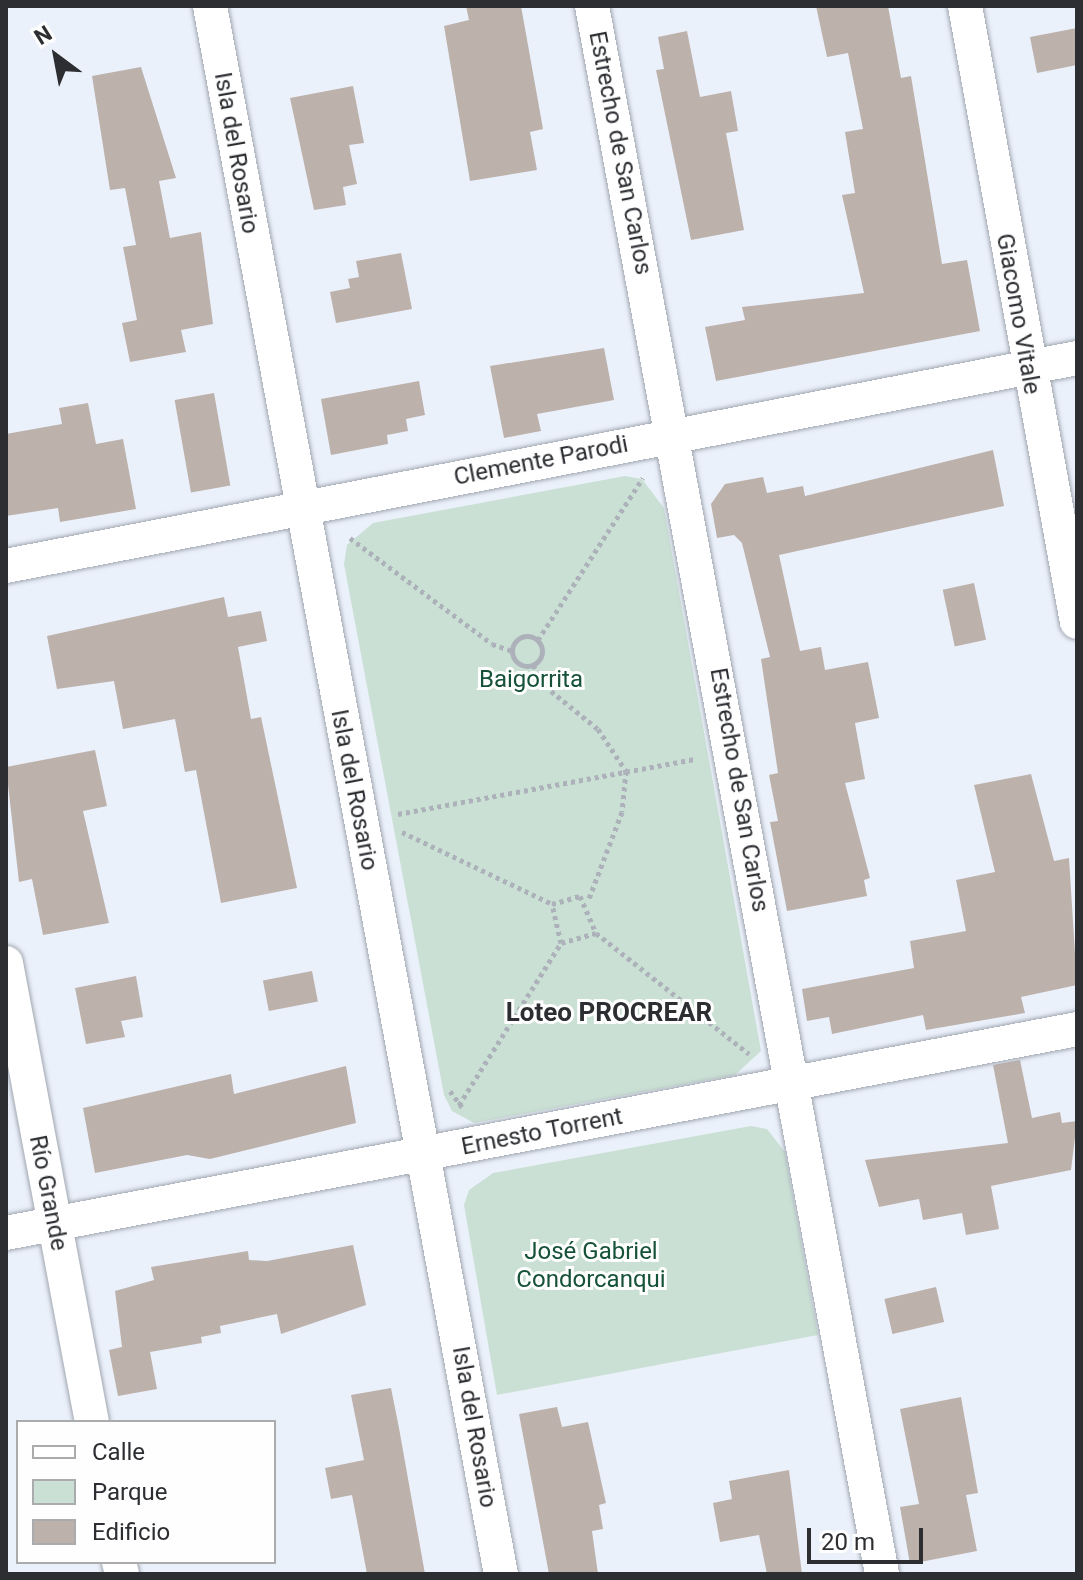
<!DOCTYPE html>
<html>
<head>
<meta charset="utf-8">
<style>
	body { margin:0 }
	#map { position:relative; width:1083px; height:1580px; overflow:hidden; background:#ebf1fb; font-family:Roboto,sans-serif }
	div>[style] { position:absolute }
	[style*='--x'] { left:calc(var(--x)*1px); top:calc(var(--y)*1px); width:calc(var(--w)*1px); rotate:calc(var(--a)*1deg) }
	.green>* { inset:0; background:#cbe0d5 }
	.building>* { inset:0; background:#bdb1ac; transform-origin:0 0 }
	.path>* { height:5px; margin-top:-2.5px; transform-origin:0; background:repeating-linear-gradient(90deg,#adb2ba 0 4px,transparent 0 8px) }
	.path>.ring { margin:-2.5px; padding:0; box-sizing:content-box; background:none; border:5px solid #adb2ba; border-radius:50% }
	.roads { filter:drop-shadow(0 0 2px #a1a7b0) drop-shadow(0 0 2px #a1a7b0) }
	.minor>* { height:34px; margin:-17px; padding:0 17px; transform-origin:17px; border-radius:17px; background:#fff }
	span { translate:-50% -50%; white-space:nowrap; text-align:center; line-height:1.15; -webkit-text-stroke:6px #fefefe; paint-order:stroke }
	.street-label { font-size:24px; color:#2c2e32 }
	.park-label { font-size:24px; color:#165139 }
	.neighbourhood-label { font-size:26px; color:#2c2e32; font-weight:700 }
	.frame { position:absolute; inset:0; border:8px solid #2c2e32; pointer-events:none }
	.legend { position:absolute; left:16px; top:1420px; width:260px; height:144px; box-sizing:border-box; background:#fefefe; border:2px solid #aaabac; margin:0; padding:10px 14px; list-style:none; font-size:24px; color:#2c2e32 }
	.legend li { display:flex; align-items:center; gap:16px; height:40px }
	.legend b { width:40px; border:2px solid #aaabac }
	.north { position:absolute; left:16px; top:16px; width:80px; height:80px; -webkit-text-stroke:6px #fefefe; paint-order:stroke; rotate:328deg; font-size:22px; font-weight:700; line-height:32px; text-align:center; color:#2c2e32 }
	.north::after { content:''; display:block; margin:auto; width:28px; height:36px; background:#2c2e32; clip-path:polygon(50% 0,100% 100%,50% 72%,0 100%) }
	.scale { position:absolute; left:807px; top:1528px; width:116px; height:36px; box-sizing:border-box; border:4px solid #2c2e32; border-top:0; padding-left:10px; font-size:24px; line-height:28px; white-space:nowrap; color:#2c2e32; -webkit-text-stroke:6px #fefefe; paint-order:stroke }
</style>
</head>
<body>
<div id="map">
	<div class="green">
		<i style="clip-path:polygon(625px 476px,642px 479px,664px 508px,761px 1051px,735px 1075px,474px 1123px,452px 1111px,444px 1095px,344px 564px,347px 545px,373px 523px)"></i>
		<i style="clip-path:polygon(751px 1126px,767px 1129px,785px 1152px,818px 1335px,497px 1395px,464px 1205px,469px 1190px,493px 1173px)"></i>
	</div>
	<div class="building">
		<i style="clip-path:polygon(466px 6px,521px 6px,543px 129px,530px 132px,537px 170px,470px 181px,444px 26px,469px 20px)"></i>
		<i style="clip-path:polygon(816px 6px,888px 6px,901px 78px,911px 76px,942px 264px,967px 260px,980px 331px,716px 381px,705px 327px,745px 320px,742px 307px,864px 293px,842px 195px,855px 193px,845px 132px,863px 129px,848px 53px,827px 57px)"></i>
		<i style="clip-path:polygon(1077px 28px,1077px 65px,1037px 73px,1030px 37px)"></i>
		<i style="clip-path:polygon(687px 31px,700px 97px,731px 91px,738px 131px,726px 133px,744px 230px,691px 240px,656px 70px,664px 69px,658px 37px)"></i>
		<i style="clip-path:polygon(141px 67px,176px 178px,159px 181px,170px 238px,201px 232px,213px 324px,181px 330px,186px 352px,130px 362px,122px 323px,137px 320px,123px 247px,136px 245px,125px 188px,110px 190px,92px 76px)"></i>
		<i style="clip-path:polygon(353px 86px,364px 143px,349px 145px,357px 184px,343px 187px,346px 205px,314px 210px,290px 98px)"></i>
		<i style="clip-path:polygon(401px 253px,412px 309px,336px 323px,330px 292px,350px 288px,348px 279px,359px 277px,356px 261px)"></i>
		<i style="clip-path:polygon(604px 348px,614px 400px,537px 414px,541px 431px,504px 438px,490px 366px)"></i>
		<i style="clip-path:polygon(419px 381px,425px 415px,406px 419px,408px 431px,387px 435px,388px 444px,331px 455px,321px 399px)"></i>
		<i style="left:214px;top:393px;width:94px;height:40px;rotate:80deg"></i>
		<i style="clip-path:polygon(88px 403px,96px 444px,123px 439px,136px 509px,60px 522px,58px 508px,6px 516px,6px 434px,62px 424px,59px 408px)"></i>
		<i style="clip-path:polygon(993px 450px,1004px 506px,779px 555px,800px 651px,821px 647px,825px 670px,868px 662px,879px 718px,855px 723px,865px 779px,845px 783px,870px 878px,864px 880px,867px 896px,787px 911px,770px 822px,778px 821px,769px 775px,778px 773px,761px 659px,770px 657px,742px 543px,734px 535px,717px 538px,711px 504px,725px 484px,763px 477px,767px 493px,803px 486px,805px 496px)"></i>
		<i style="left:974px;top:583px;width:58px;height:32px;rotate:78deg"></i>
		<i style="clip-path:polygon(224px 597px,228px 617px,261px 611px,267px 641px,238px 647px,251px 719px,261px 717px,297px 888px,221px 903px,196px 770px,185px 772px,175px 719px,123px 729px,114px 681px,57px 689px,47px 636px)"></i>
		<i style="clip-path:polygon(95px 750px,107px 806px,83px 811px,109px 923px,43px 935px,32px 879px,19px 882px,6px 767px)"></i>
		<i style="clip-path:polygon(1031px 774px,1054px 861px,1069px 858px,1077px 985px,1021px 997px,1025px 1013px,926px 1030px,923px 1015px,832px 1034px,829px 1017px,807px 1021px,802px 989px,914px 968px,910px 941px,966px 931px,956px 880px,995px 872px,974px 785px)"></i>
		<i style="left:312px;top:971px;width:31px;height:50px;rotate:79deg"></i>
		<i style="clip-path:polygon(136px 976px,143px 1017px,121px 1021px,125px 1037px,86px 1044px,75px 988px)"></i>
		<i style="clip-path:polygon(1020px 1060px,1032px 1118px,1060px 1112px,1062px 1123px,1077px 1121px,1071px 1170px,991px 1186px,999px 1229px,966px 1235px,962px 1213px,923px 1220px,919px 1199px,879px 1207px,865px 1160px,1008px 1143px,993px 1065px)"></i>
		<i style="clip-path:polygon(346px 1066px,356px 1123px,210px 1159px,187px 1155px,95px 1173px,83px 1108px,231px 1074px,234px 1094px)"></i>
		<i style="clip-path:polygon(353px 1245px,366px 1305px,281px 1334px,277px 1314px,220px 1326px,221px 1333px,201px 1337px,202px 1343px,150px 1352px,157px 1389px,118px 1396px,109px 1350px,122px 1347px,115px 1291px,154px 1280px,151px 1267px,248px 1251px,249px 1260px,267px 1261px)"></i>
		<i style="left:936px;top:1287px;width:36px;height:53px;rotate:77deg"></i>
		<i style="clip-path:polygon(391px 1388px,399px 1428px,425px 1574px,367px 1574px,352px 1495px,331px 1499px,325px 1468px,364px 1460px,351px 1395px)"></i>
		<i style="clip-path:polygon(961px 1397px,978px 1493px,966px 1495px,977px 1551px,910px 1564px,900px 1507px,919px 1504px,900px 1409px)"></i>
		<i style="clip-path:polygon(557px 1407px,562px 1427px,588px 1422px,606px 1503px,599px 1505px,603px 1529px,592px 1531px,598px 1574px,549px 1574px,519px 1414px)"></i>
		<i style="clip-path:polygon(789px 1470px,802px 1574px,767px 1574px,759px 1535px,720px 1542px,713px 1503px,732px 1499px,729px 1481px)"></i>
	</div>
	<div class="path">
		<i style="--x:350;--y:538;--w:177;--a:36.7"></i>
		<i style="--x:492;--y:644;--w:21;--a:19"></i>
		<i class="ring" style="left:512px;top:636px;width:25px;height:25px"></i>
		<i style="--x:538;--y:640;--w:193;--a:-57.1"></i>
		<i style="--x:533;--y:665;--w:32;--a:55"></i>
		<i style="--x:551;--y:691;--w:60;--a:39"></i>
		<i style="--x:598;--y:729;--w:50;--a:56.3"></i>
		<i style="--x:626;--y:771;--w:41;--a:95.6"></i>
		<i style="--x:622;--y:812;--w:95;--a:110.9"></i>
		<i style="--x:398;--y:814;--w:302;--a:-10.5"></i>
		<i style="--x:402;--y:832;--w:166;--a:25.6"></i>
		<i style="--x:596;--y:933;--w:195;--a:38.3"></i>
		<i style="--x:450;--y:1091;--w:21;--a:53"></i>
		<i style="--x:459;--y:1105;--w:191;--a:-57.8"></i>
		<i style="--x:561;--y:943;--w:40;--a:-103"></i>
		<i style="--x:552;--y:904;--w:29;--a:-16"></i>
		<i style="--x:580;--y:896;--w:40;--a:66.6"></i>
		<i style="--x:596;--y:933;--w:36;--a:164"></i>
	</div>
	<div class="roads">
		<div class="minor">
			<i style="--x:210;--y:6;--w:1595;--a:79.49"></i>
			<i style="--x:592;--y:6;--w:1595;--a:79.52"></i>
			<i style="--x:965;--y:6;--w:626;--a:79.7"></i>
			<i style="--x:6;--y:566;--w:1091;--a:-10.99"></i>
			<i style="--x:6;--y:963;--w:467;--a:79.4"></i>
			<i style="--x:6;--y:1233;--w:1090;--a:-10.78"></i>
			<i style="--x:119;--y:1562;--w:12;--a:76"></i>
		</div>
	</div>
	<div class="street-label">
		<span style="left:236px;top:153px;rotate:80deg">Isla del Rosario</span>
		<span style="left:620px;top:153px;rotate:79deg">Estrecho de San Carlos</span>
		<span style="left:1018px;top:314px;rotate:80deg">Giacomo Vitale</span>
		<span style="left:541px;top:461px;rotate:-11deg">Clemente Parodi</span>
		<span style="left:354px;top:790px;rotate:79deg">Isla del Rosario</span>
		<span style="left:739px;top:790px;rotate:80deg">Estrecho de San Carlos</span>
		<span style="left:542px;top:1132px;rotate:-11deg">Ernesto Torrent</span>
		<span style="left:48px;top:1193px;rotate:79deg">Río Grande</span>
		<span style="left:474px;top:1427px;rotate:80deg">Isla del Rosario</span>
	</div>
	<div class="park-label">
		<span style="left:531px;top:680px">Baigorrita</span>
		<span style="left:591px;top:1266px">José Gabriel<br>Condorcanqui</span>
	</div>
	<div class="neighbourhood-label">
		<span style="left:609px;top:1013px">Loteo PROCREAR</span>
	</div>
	<div class="frame"></div>
	<ul class="legend">
	<li><b style="height:10px;background:#fff"></b>Calle</li>
	<li><b style="height:22px;background:#cbe0d5"></b>Parque</li>
	<li><b style="height:22px;background:#bdb1ac"></b>Edificio</li>
	</ul>
	<div class="north">N</div>
	<div class="scale">20 m</div>
</div>
</body>
</html>
